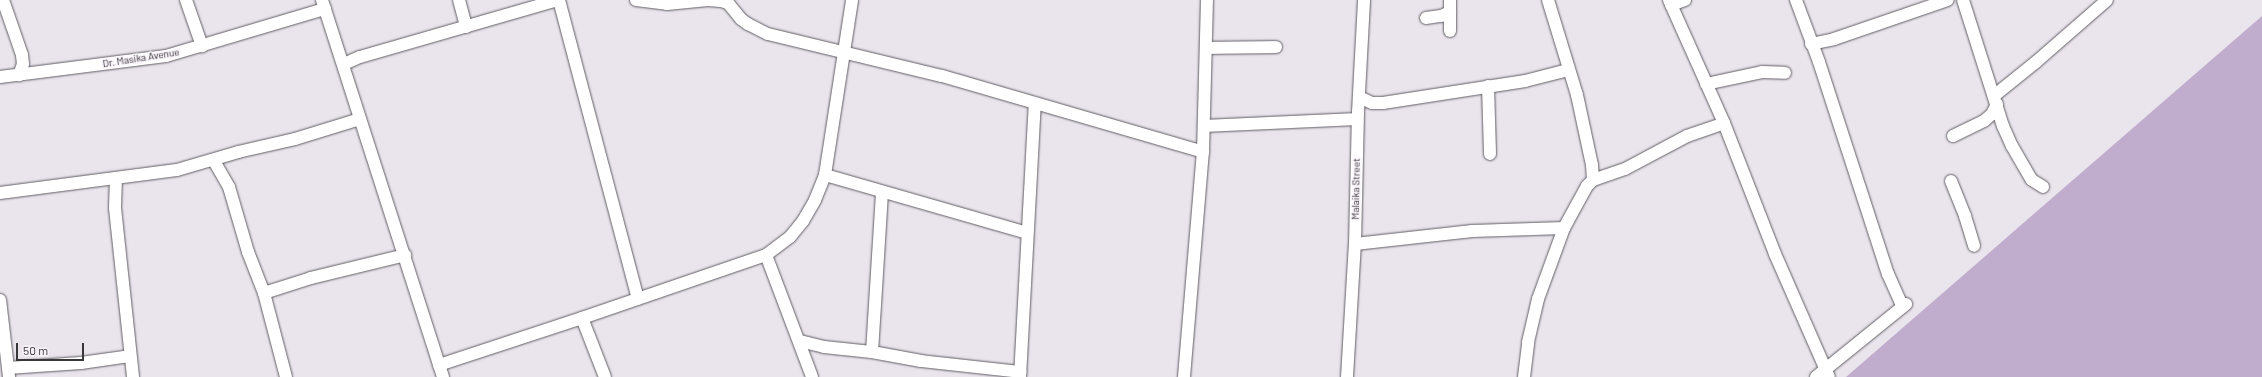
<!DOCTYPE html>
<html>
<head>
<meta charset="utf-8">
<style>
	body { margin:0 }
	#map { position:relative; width:2262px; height:377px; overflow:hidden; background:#eae5ed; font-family:Barlow,sans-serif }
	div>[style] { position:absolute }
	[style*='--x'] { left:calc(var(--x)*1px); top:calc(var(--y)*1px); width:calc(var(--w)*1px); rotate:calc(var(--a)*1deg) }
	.green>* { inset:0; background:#c0accc }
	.roads { filter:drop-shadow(0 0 1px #615d64) drop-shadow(0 0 1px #615d64) }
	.minor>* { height:12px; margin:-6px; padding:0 6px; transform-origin:6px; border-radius:6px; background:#fff }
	span { translate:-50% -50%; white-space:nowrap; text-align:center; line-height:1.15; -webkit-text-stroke:3px #f7f2fa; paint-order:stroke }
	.street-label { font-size:10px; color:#373638 }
	.scale { position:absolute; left:16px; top:343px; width:68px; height:18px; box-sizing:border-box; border:2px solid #373638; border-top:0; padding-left:5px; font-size:12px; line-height:14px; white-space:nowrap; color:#373638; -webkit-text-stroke:3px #f7f2fa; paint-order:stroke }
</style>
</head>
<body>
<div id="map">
	<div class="green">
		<i style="clip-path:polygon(2262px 16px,2262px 377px,1846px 377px)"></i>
	</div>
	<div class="roads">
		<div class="minor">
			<i style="--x:3;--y:0;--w:58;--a:70.9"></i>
			<i style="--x:22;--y:55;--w:9;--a:84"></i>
			<i style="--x:23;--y:64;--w:12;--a:110"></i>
			<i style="--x:186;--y:0;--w:49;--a:70.8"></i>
			<i style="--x:322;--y:0;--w:396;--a:72.2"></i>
			<i style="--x:459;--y:0;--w:28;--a:75"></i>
			<i style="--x:559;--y:0;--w:309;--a:75.2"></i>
			<i style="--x:636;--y:0;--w:31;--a:7"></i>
			<i style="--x:667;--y:4;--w:41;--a:-5.6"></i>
			<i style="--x:708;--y:0;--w:13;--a:4"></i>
			<i style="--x:721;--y:1;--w:7;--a:16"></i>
			<i style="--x:728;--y:3;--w:21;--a:51"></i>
			<i style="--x:741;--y:19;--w:9;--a:36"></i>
			<i style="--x:748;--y:24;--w:22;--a:27"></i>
			<i style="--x:768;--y:34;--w:179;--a:13.6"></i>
			<i style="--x:942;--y:76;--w:272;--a:16.2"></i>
			<i style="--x:1450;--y:0;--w:31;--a:90"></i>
			<i style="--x:1548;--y:0;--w:99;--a:73"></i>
			<i style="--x:1577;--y:95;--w:72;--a:77.9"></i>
			<i style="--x:1592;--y:165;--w:15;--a:86"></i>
			<i style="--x:1669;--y:0;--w:135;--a:65.9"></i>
			<i style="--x:1724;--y:123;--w:141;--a:68.7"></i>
			<i style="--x:1775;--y:254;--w:134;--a:66.3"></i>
			<i style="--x:1796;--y:0;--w:66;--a:69.6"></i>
			<i style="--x:1819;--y:62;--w:223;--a:72"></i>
			<i style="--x:1888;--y:274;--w:36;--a:66"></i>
			<i style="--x:1963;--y:0;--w:132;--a:72.4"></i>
			<i style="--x:2003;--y:126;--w:22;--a:66"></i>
			<i style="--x:2012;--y:146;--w:39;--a:60"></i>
			<i style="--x:2032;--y:180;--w:13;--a:32"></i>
			<i style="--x:1671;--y:5;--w:15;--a:-20"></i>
			<i style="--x:1426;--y:18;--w:15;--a:-8"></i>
			<i style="--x:1441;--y:16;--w:10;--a:-24"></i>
			<i style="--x:1811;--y:44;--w:24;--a:-12"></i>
			<i style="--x:1834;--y:39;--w:120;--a:-18.9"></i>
			<i style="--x:1207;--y:48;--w:69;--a:-0.8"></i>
			<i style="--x:344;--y:64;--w:17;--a:-24"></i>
			<i style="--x:360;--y:57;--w:205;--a:-16.1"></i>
			<i style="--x:0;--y:77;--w:167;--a:-7.2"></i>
			<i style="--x:166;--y:56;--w:166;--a:-16.5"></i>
			<i style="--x:1706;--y:84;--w:57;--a:-12.1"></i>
			<i style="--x:1762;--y:72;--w:23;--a:2"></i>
			<i style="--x:1488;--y:86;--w:68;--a:88.3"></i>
			<i style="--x:1995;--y:95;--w:53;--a:-38.8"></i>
			<i style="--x:2036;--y:62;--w:94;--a:-41.1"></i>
			<i style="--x:1359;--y:97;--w:14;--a:25"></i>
			<i style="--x:1372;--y:103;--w:11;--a:0"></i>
			<i style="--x:1383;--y:103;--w:144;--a:-8.8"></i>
			<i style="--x:1525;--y:81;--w:44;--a:-14.3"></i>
			<i style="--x:1204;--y:126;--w:153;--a:-2.6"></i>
			<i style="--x:1953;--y:136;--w:34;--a:-26"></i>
			<i style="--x:1984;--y:121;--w:11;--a:-41"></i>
			<i style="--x:1992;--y:114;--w:11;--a:-63"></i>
			<i style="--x:214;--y:161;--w:30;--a:60"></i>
			<i style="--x:229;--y:187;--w:68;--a:73.7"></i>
			<i style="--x:248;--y:252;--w:44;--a:68.7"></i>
			<i style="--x:264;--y:293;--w:87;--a:75.3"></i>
			<i style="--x:825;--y:175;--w:210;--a:16"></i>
			<i style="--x:116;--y:178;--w:30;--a:92"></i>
			<i style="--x:115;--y:208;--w:170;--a:83.9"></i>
			<i style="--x:1951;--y:181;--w:38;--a:68"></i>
			<i style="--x:1965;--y:216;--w:31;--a:73"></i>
			<i style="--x:0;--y:193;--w:178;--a:-7.4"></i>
			<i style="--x:177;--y:170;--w:64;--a:-16.4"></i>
			<i style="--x:238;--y:152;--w:58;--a:-12.8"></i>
			<i style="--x:295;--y:139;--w:68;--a:-17.1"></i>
			<i style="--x:1355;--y:244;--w:118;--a:-6.3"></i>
			<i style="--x:1472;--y:231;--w:92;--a:-1.9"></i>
			<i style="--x:766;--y:255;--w:130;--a:69.3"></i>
			<i style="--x:264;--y:293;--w:49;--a:-17.7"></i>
			<i style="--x:311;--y:278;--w:97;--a:-13.7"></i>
			<i style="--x:0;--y:300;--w:78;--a:83.3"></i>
			<i style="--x:582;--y:318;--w:63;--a:68.7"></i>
			<i style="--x:800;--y:341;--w:25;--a:14"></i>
			<i style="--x:824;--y:347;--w:48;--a:5.9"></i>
			<i style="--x:872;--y:352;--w:50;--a:10.4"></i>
			<i style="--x:921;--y:361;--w:100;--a:6.3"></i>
			<i style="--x:872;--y:352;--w:160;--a:-86.4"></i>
			<i style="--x:439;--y:365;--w:151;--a:-18.2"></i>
			<i style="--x:582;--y:318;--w:194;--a:-18.9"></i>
			<i style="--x:766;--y:255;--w:30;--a:-37"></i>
			<i style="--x:790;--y:237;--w:21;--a:-51"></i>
			<i style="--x:803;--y:221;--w:24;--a:-60"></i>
			<i style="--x:815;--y:200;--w:27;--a:-68"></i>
			<i style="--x:825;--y:175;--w:177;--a:-81.2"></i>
			<i style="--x:8;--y:368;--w:73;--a:-3.9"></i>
			<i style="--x:81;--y:363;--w:49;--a:-8.1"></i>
			<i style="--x:1020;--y:377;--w:273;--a:-86.9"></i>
			<i style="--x:1184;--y:377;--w:226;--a:-85.2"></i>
			<i style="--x:1203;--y:152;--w:152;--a:-88.5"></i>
			<i style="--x:1347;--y:377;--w:133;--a:-86.6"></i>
			<i style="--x:1355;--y:244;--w:132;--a:-88.7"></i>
			<i style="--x:1358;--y:112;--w:112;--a:-86.9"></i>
			<i style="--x:1524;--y:377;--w:35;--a:-83"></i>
			<i style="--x:1528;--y:342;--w:44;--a:-76.9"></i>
			<i style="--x:1538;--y:299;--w:76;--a:-69.9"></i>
			<i style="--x:1564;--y:228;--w:48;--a:-61.3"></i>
			<i style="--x:1587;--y:186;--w:8;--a:-45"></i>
			<i style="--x:1593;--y:180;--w:34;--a:-19"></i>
			<i style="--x:1625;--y:169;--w:70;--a:-28"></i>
			<i style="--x:1687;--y:136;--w:39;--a:-19"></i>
			<i style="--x:1816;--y:377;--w:116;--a:-39"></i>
		</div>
	</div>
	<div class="street-label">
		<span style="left:141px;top:58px;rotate:-9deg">Dr. Masika Avenue</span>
		<span style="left:1356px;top:189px;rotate:-89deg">Malaika Street</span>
	</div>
	<div class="scale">50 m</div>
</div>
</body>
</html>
